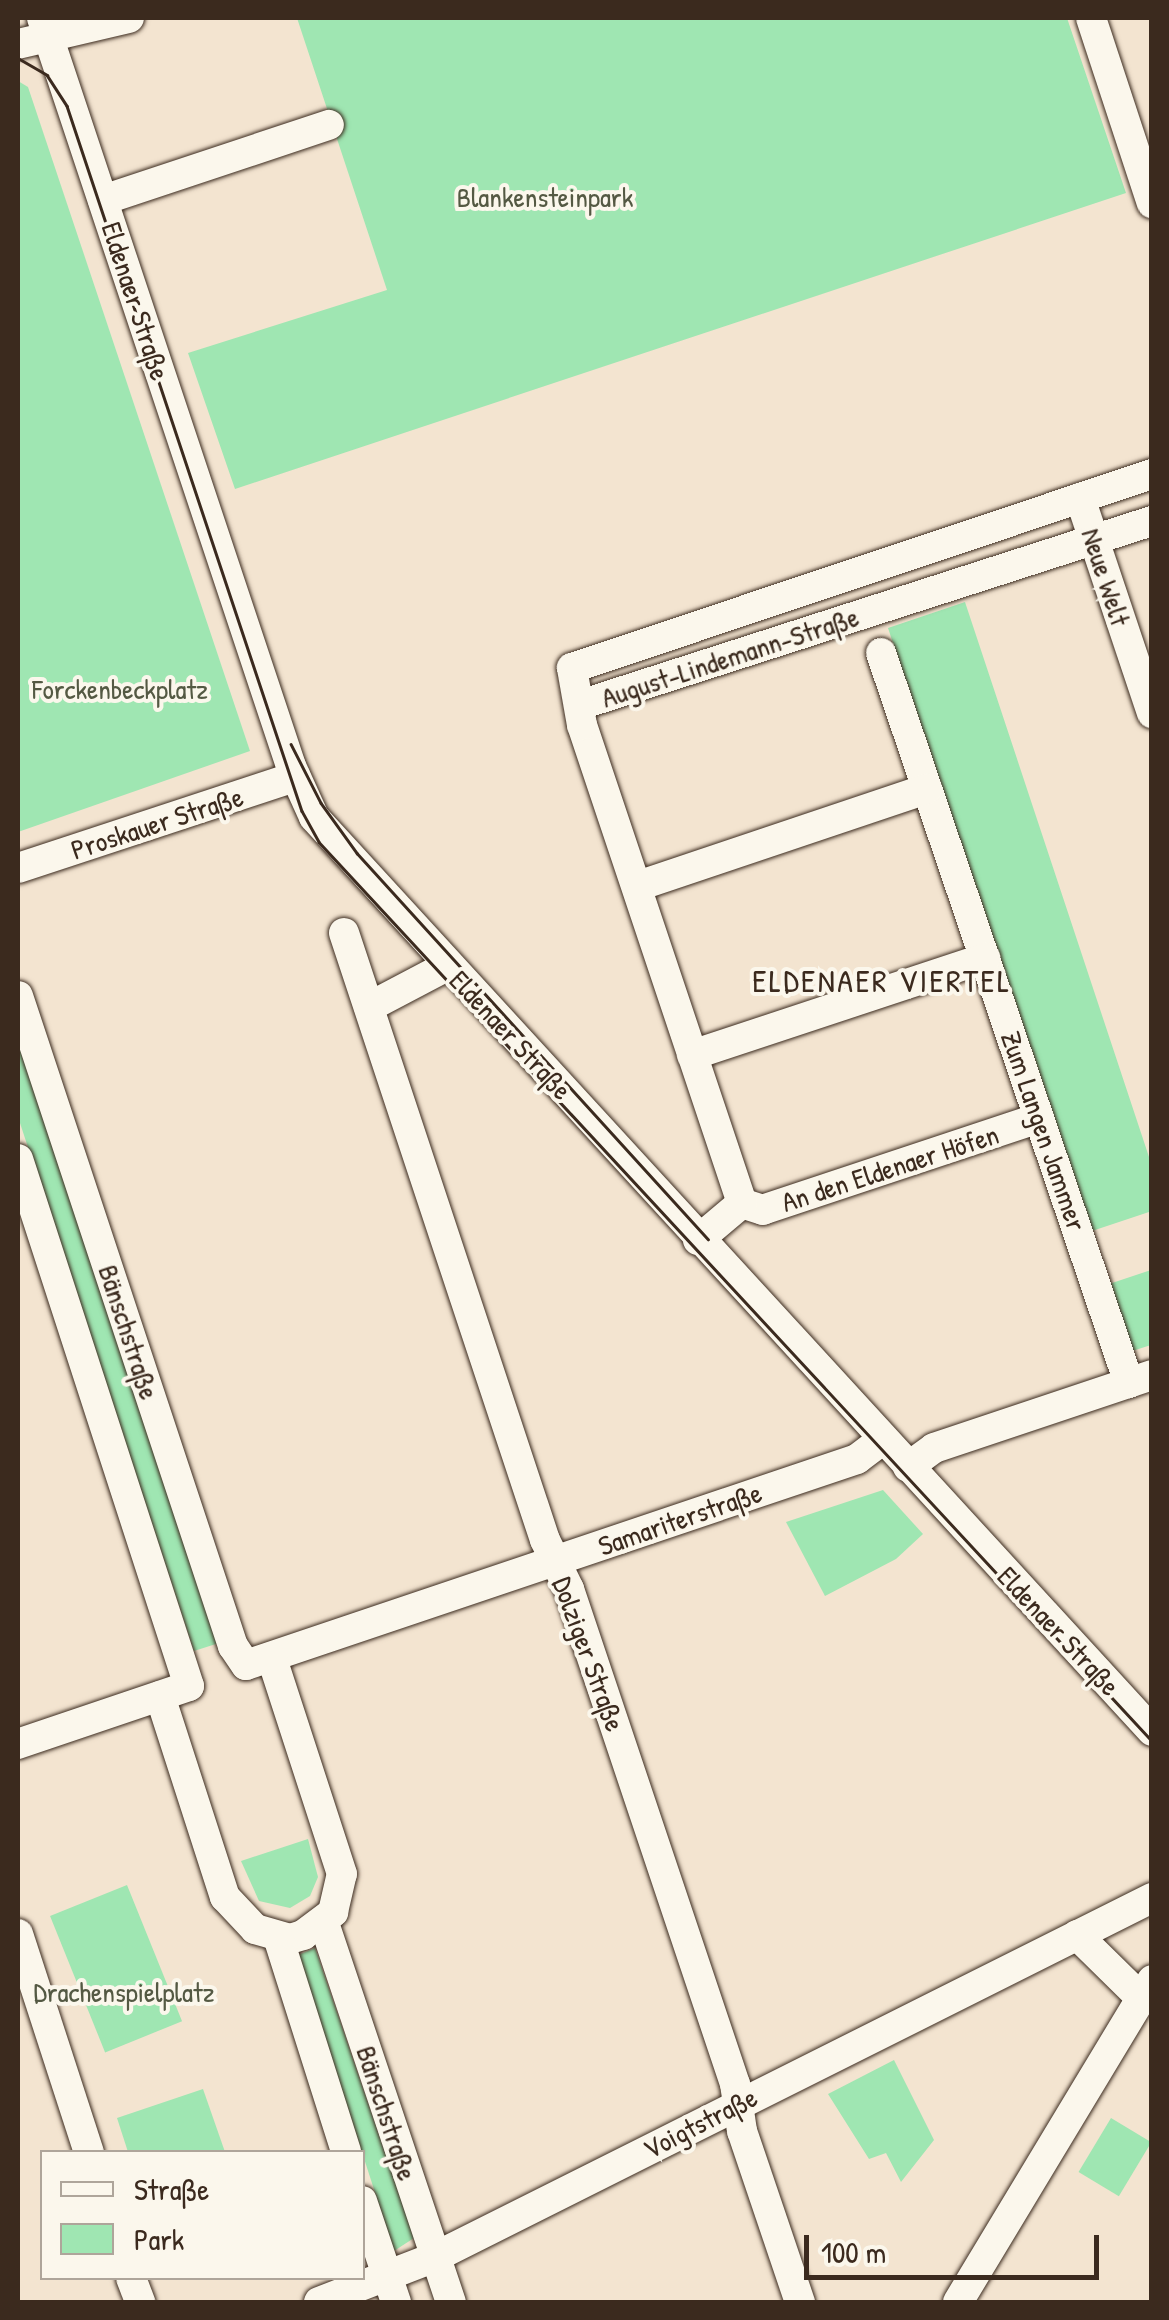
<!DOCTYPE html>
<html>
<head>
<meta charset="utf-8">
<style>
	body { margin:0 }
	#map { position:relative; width:1169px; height:2320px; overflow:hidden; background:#f3e4d0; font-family:"Patrick Hand",sans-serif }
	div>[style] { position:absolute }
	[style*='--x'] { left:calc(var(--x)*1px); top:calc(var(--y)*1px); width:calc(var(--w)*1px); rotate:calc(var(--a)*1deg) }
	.green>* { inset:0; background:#9fe6b2; transform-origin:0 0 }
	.roads { filter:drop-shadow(0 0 2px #3b2a1e) drop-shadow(0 0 2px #3b2a1e) }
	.minor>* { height:30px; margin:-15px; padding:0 15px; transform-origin:15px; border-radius:15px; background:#fbf7ec }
	.tram>* { height:2.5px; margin:-1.25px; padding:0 1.25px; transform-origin:1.25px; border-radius:1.25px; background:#3b2a1e }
	span { translate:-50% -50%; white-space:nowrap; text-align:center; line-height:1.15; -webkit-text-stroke:8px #fbf7ec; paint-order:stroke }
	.park-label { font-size:28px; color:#545943 }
	.street-label { font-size:28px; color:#3b2a1e }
	.quarter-label { font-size:32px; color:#3b2a1e; letter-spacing:2.5px }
	.frame { position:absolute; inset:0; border:20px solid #3b2a1e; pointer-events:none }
	.legend { position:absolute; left:40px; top:2150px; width:325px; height:130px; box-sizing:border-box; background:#fbf7ec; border:2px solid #aea59a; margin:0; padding:12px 18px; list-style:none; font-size:30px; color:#3b2a1e }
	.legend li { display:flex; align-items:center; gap:20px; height:50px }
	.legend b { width:50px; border:2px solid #aea59a }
	.scale { position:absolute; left:804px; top:2235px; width:295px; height:45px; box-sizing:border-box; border:5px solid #3b2a1e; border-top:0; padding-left:12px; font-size:30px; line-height:35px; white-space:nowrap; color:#3b2a1e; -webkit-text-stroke:8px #fbf7ec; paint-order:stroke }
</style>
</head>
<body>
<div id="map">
	<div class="green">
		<i style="clip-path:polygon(297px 18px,1067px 18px,1126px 193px,235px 489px,188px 353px,387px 290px)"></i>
		<i style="clip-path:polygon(18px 81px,28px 87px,250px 751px,18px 832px)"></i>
		<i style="clip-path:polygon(965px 602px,1151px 1163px,1151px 1217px,1149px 1212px,1089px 1232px,888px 628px)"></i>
		<i style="clip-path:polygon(18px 1038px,219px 1643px,194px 1651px,18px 1117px)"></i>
		<i style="clip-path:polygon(1151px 1270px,1151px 1345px,1129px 1352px,1106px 1285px)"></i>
		<i style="clip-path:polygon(883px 1490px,923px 1534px,896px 1559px,825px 1596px,786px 1522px)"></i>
		<i style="clip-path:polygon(308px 1839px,318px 1877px,310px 1896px,290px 1908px,259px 1901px,241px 1861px)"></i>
		<i style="left:127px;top:1885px;width:147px;height:83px;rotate:68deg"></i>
		<i style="clip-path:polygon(315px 1948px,414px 2238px,394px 2251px,298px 1955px)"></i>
		<i style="clip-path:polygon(894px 2060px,934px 2140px,901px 2182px,886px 2153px,869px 2159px,828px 2094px)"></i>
		<i style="clip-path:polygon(203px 2089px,225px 2152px,128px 2152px,117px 2118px)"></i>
		<i style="left:1111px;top:2118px;width:47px;height:63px;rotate:31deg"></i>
	</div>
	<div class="roads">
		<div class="minor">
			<i style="--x:42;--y:18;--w:788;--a:71.59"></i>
			<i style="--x:291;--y:766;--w:56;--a:65.7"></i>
			<i style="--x:314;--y:817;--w:1240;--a:47.48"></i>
			<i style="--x:1091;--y:18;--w:195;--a:71.8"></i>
			<i style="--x:18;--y:44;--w:114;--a:-13.2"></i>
			<i style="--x:103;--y:200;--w:238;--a:-18.4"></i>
			<i style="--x:1080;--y:498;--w:227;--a:71.5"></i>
			<i style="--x:881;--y:653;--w:771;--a:71.24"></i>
			<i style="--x:583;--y:704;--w:598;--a:-17.83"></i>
			<i style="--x:18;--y:868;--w:292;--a:-18.2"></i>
			<i style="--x:638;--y:886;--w:305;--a:-18.6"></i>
			<i style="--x:344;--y:933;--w:639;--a:71.68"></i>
			<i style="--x:545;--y:1540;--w:55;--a:63.9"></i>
			<i style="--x:569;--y:1589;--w:522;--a:71.46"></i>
			<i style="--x:735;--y:2084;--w:48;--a:81.5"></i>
			<i style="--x:742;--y:2131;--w:181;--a:71.3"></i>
			<i style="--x:18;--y:996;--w:685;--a:71.7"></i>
			<i style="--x:233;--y:1646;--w:23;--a:56"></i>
			<i style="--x:246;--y:1665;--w:645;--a:-18.63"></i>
			<i style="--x:857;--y:1459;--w:31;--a:-37"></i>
			<i style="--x:369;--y:1007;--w:88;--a:-27.7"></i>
			<i style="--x:692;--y:1055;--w:309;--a:-18.3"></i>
			<i style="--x:1039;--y:1118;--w:291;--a:161.6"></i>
			<i style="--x:763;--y:1210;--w:22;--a:-162"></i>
			<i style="--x:742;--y:1203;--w:504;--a:-108.51"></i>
			<i style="--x:582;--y:725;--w:58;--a:-100"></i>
			<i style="--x:572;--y:668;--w:612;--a:-18.49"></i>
			<i style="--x:18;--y:1159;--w:554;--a:72.02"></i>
			<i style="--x:189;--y:1686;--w:181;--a:161.3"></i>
			<i style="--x:698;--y:1240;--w:57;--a:-40.1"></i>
			<i style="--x:908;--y:1467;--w:32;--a:-36"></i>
			<i style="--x:934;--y:1448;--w:230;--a:-18.5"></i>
			<i style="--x:160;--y:1696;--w:211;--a:72.1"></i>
			<i style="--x:225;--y:1897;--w:44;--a:46.8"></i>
			<i style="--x:255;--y:1929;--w:36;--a:16"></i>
			<i style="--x:290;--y:1939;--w:14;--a:-17"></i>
			<i style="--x:303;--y:1935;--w:38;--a:-37"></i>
			<i style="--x:333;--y:1912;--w:39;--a:-77"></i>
			<i style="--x:342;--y:1874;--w:226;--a:-108"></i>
			<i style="--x:324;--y:1923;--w:400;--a:71.5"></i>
			<i style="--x:18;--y:1934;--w:229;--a:72"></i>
			<i style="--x:1077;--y:1935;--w:88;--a:44.5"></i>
			<i style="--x:278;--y:1937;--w:225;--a:72.4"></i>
			<i style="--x:362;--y:2201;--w:107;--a:71.4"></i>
			<i style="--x:131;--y:2278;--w:26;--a:69"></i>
			<i style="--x:319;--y:2302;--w:124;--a:-21.2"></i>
			<i style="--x:435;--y:2257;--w:802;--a:-26.6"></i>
			<i style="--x:958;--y:2302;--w:376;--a:-58.9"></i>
		</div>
	</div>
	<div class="tram">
		<i style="--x:18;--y:58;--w:34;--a:30"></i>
		<i style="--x:47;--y:75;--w:37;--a:57"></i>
		<i style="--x:67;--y:106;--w:743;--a:71.57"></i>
		<i style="--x:302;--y:811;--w:35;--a:61"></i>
		<i style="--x:319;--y:842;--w:1226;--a:47.18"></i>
		<i style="--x:291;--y:744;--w:66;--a:63"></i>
		<i style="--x:321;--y:803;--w:62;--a:54.2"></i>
		<i style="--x:357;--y:853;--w:522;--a:47.72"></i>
	</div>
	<div class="park-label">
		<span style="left:545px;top:197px">Blankensteinpark</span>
		<span style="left:120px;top:689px">Forckenbeckplatz</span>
		<span style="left:124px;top:1992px">Drachenspielplatz</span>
	</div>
	<div class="street-label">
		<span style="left:136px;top:301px;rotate:72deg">Eldenaer Straße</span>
		<span style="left:1106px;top:577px;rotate:72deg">Neue Welt</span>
		<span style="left:730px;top:657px;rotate:-18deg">August-Lindemann-Straße</span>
		<span style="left:157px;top:823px;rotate:-18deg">Proskauer Straße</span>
		<span style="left:511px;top:1035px;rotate:47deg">Eldenaer Straße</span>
		<span style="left:1044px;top:1131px;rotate:71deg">Zum Langen Jammer</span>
		<span style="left:890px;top:1168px;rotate:-18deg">An den Eldenaer Höfen</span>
		<span style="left:129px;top:1332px;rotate:72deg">Bänschstraße</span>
		<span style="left:680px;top:1519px;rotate:-19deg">Samariterstraße</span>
		<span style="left:1059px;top:1631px;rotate:47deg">Eldenaer Straße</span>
		<span style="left:589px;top:1654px;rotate:70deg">Dolziger Straße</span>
		<span style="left:387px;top:2113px;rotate:72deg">Bänschstraße</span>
		<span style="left:700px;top:2123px;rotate:-27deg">Voigtstraße</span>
	</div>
	<div class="quarter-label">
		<span style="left:882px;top:981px">ELDENAER VIERTEL</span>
	</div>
	<div class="frame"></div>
	<ul class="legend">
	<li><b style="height:12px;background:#fbf7ec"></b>Straße</li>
	<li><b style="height:28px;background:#9fe6b2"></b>Park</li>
	</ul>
	<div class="scale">100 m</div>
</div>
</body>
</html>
